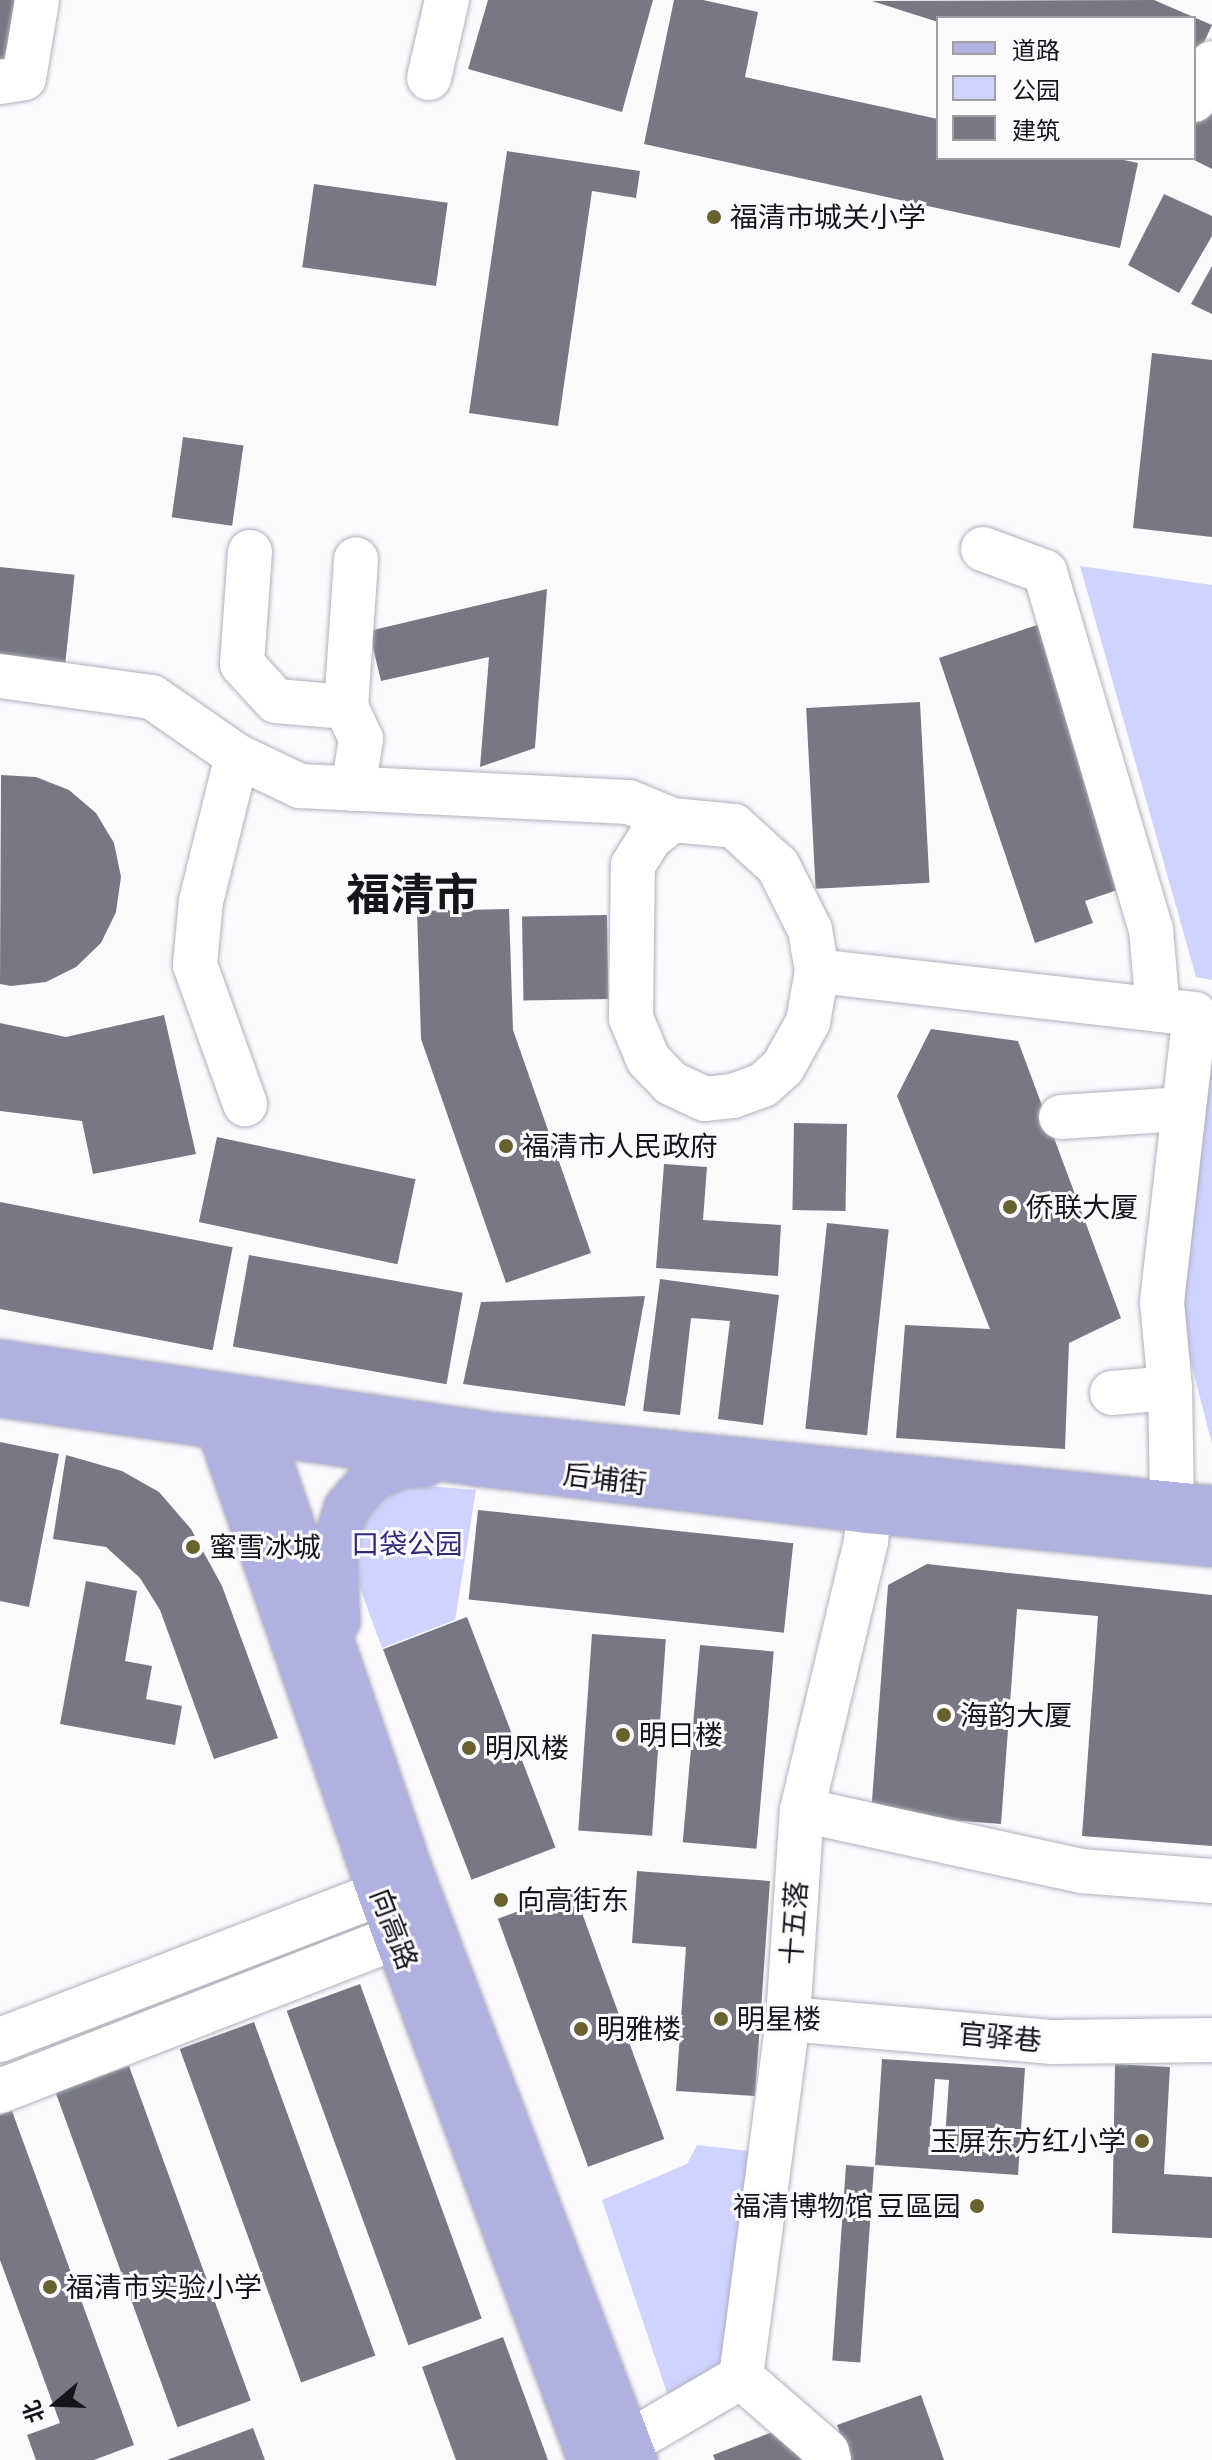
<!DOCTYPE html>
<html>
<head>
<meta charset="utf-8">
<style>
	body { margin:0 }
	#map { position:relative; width:1212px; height:2460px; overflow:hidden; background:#fbfbfe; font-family:"Asap Condensed","Noto Sans SC",sans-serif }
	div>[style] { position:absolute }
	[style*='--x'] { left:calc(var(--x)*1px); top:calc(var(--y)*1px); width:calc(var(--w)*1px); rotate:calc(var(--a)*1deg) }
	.green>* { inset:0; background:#cfd3ff }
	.building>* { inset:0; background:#777883; transform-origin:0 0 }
	.roads { filter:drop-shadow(0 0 2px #afb0bc) drop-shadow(0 0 2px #afb0bc) }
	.minor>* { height:44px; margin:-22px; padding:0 22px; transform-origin:22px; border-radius:22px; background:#fff }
	.major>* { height:44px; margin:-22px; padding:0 22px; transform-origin:22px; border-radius:22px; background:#b0b0e1 }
	.dots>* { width:22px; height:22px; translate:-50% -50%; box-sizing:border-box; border:4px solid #fbfbfe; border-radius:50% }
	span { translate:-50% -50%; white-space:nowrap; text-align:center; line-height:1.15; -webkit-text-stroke:6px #fbfbfe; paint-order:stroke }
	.poi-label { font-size:28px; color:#16161a }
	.left { translate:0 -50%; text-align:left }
	.right { translate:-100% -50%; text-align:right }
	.street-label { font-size:28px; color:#16161a }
	.park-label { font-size:28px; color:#32297b }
	.town-label { font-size:44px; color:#16161a; font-weight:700 }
	.legend { position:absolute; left:936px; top:16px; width:260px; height:144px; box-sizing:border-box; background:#fbfbfe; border:2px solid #9f9fa3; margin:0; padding:10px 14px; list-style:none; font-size:24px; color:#16161a }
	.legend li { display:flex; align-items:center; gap:16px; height:40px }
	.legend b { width:40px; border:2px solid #9f9fa3 }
	.north { position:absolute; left:16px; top:2364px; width:80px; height:80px; -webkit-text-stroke:6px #fbfbfe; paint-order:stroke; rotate:251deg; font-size:22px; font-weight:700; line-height:32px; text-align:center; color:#16161a }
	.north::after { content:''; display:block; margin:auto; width:28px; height:36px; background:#16161a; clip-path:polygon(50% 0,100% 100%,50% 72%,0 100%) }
</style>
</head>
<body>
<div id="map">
	<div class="green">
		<i style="clip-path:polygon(1080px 566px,1212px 585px,1212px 980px,1196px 977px)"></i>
		<i style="clip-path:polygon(1212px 1060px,1212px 1444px,1175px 1301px)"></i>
		<i style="clip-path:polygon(390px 1483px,476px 1490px,455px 1620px,382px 1648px,347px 1553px,366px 1494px)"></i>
		<i style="clip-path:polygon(697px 2145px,758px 2152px,729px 2373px,670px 2402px,602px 2200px,687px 2164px)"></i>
	</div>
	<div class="building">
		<i style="clip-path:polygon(0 0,32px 0,22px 66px,0 69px)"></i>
		<i style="clip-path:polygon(488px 0,653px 0,622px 112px,468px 69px)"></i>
		<i style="clip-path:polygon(674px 0,703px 0,758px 12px,745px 77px,938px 119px,938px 158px,1114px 158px,1138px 163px,1120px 248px,644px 144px)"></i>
		<i style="clip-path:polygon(1154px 0,1212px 25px,1194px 64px,1194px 18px,938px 22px,872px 1px)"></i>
		<i style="clip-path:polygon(1212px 79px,1212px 169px,1194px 160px,1194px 117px)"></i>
		<i style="clip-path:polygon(507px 151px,640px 171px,636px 198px,592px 191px,558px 426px,469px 413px)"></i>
		<i style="left:314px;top:184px;width:135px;height:84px;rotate:8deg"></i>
		<i style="clip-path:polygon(1164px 194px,1212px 216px,1212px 236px,1179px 293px,1128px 265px)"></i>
		<i style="clip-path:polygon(1212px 266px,1212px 314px,1191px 304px)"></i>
		<i style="clip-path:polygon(1152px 353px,1212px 360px,1212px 537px,1133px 528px)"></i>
		<i style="left:183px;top:437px;width:61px;height:81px;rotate:8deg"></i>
		<i style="left:0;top:567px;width:75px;height:90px;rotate:6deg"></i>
		<i style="clip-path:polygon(547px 589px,535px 748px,480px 767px,489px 657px,381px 681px,369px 631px)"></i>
		<i style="clip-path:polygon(1040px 624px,1129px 886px,1085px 901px,1093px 923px,1035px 943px,939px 658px)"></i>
		<i style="left:920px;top:702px;width:181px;height:114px;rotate:87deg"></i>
		<i style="clip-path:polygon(1px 775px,36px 777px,69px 790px,96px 813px,114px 843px,121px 877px,116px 912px,101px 943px,76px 967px,46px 982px,11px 986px,0 984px)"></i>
		<i style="clip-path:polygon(509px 909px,513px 1030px,591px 1253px,506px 1283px,421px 1039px,417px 911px)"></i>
		<i style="left:607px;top:915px;width:84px;height:85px;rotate:89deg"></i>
		<i style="clip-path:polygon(164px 1015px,196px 1154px,93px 1174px,82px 1121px,0 1111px,0 1023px,66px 1037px)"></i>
		<i style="clip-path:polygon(931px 1029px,1018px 1041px,1121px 1318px,1069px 1343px,1065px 1449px,896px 1438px,905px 1325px,990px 1329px,897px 1096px)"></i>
		<i style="left:794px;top:1123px;width:53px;height:87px;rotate:1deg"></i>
		<i style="left:217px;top:1137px;width:203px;height:87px;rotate:12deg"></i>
		<i style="clip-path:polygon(664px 1164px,707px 1167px,703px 1220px,781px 1225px,778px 1276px,656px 1268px)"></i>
		<i style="left:0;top:1202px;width:237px;height:105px;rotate:11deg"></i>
		<i style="left:827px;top:1223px;width:62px;height:207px;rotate:6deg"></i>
		<i style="left:249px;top:1255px;width:217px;height:93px;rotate:10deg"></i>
		<i style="clip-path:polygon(660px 1279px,779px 1295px,763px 1425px,718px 1419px,730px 1321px,691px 1318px,680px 1415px,643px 1411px)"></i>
		<i style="clip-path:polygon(645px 1296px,625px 1406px,463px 1384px,481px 1302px)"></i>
		<i style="clip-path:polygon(0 1442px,59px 1454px,29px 1607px,0 1601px)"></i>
		<i style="clip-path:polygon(66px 1455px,122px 1471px,159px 1492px,191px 1529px,222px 1586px,278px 1738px,214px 1759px,160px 1610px,140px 1578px,106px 1547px,53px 1539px)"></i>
		<i style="left:478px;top:1510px;width:317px;height:90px;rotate:6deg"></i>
		<i style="clip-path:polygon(927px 1564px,1212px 1595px,1212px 1846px,1082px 1836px,1098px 1616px,1017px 1609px,1001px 1824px,871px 1814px,888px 1585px)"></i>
		<i style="clip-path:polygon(86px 1581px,137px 1591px,125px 1661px,152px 1666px,146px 1699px,182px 1706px,175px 1745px,60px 1724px)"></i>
		<i style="left:467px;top:1617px;width:247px;height:90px;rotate:69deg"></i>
		<i style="left:592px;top:1634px;width:74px;height:197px;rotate:4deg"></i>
		<i style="left:700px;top:1645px;width:74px;height:198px;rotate:5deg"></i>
		<i style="clip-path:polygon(637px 1871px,770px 1881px,755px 2096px,676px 2091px,686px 1947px,632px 1943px)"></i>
		<i style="left:574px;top:1891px;width:264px;height:81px;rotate:70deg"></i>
		<i style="left:360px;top:1984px;width:356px;height:78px;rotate:70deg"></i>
		<i style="left:254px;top:2022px;width:355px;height:79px;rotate:70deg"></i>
		<i style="clip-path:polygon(evenodd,882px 2059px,1025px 2068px,1018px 2175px,875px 2165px,882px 2059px,935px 2079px,949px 2080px,944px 2154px,929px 2153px,935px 2079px)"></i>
		<i style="clip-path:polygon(1115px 2064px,1170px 2067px,1164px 2174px,1212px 2177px,1212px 2238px,1112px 2233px)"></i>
		<i style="left:129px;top:2066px;width:356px;height:78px;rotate:70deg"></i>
		<i style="clip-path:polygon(12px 2111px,134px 2445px,94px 2460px,36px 2460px,27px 2435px,60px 2423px,0 2260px,0 2115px)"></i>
		<i style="left:846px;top:2165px;width:28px;height:196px;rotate:4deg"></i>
		<i style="clip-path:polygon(503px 2337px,548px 2460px,456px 2460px,422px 2367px)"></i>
		<i style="clip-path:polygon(921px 2395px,944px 2460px,849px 2460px,837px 2425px)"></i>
		<i style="clip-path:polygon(793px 2424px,807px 2460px,715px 2460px,713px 2455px)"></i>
		<i style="clip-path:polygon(253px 2428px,265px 2460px,167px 2460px)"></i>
	</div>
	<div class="roads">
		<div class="minor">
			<i style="--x:429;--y:78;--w:80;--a:-77"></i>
			<i style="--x:0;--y:82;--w:24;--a:-9"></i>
			<i style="--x:24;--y:78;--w:79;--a:-80.5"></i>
			<i style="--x:1194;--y:100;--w:41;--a:-64.1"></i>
			<i style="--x:983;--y:549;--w:66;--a:20.4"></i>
			<i style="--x:1045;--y:572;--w:372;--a:73.5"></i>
			<i style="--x:1151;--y:929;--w:81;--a:85.1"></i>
			<i style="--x:250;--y:552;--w:112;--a:94.1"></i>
			<i style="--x:242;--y:664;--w:50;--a:47.4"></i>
			<i style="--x:276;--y:701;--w:70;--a:4.9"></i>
			<i style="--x:0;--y:676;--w:153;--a:7.9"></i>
			<i style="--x:152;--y:697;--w:103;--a:34.8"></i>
			<i style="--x:237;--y:756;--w:70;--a:25.5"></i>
			<i style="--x:300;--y:786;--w:329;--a:2.8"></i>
			<i style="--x:629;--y:802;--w:47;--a:22.7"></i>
			<i style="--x:672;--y:820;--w:62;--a:5.5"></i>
			<i style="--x:734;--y:826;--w:59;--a:42.3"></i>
			<i style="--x:778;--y:866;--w:72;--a:63.4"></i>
			<i style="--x:810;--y:930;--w:42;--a:80.3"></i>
			<i style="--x:817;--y:971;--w:52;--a:100"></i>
			<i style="--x:808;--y:1022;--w:51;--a:119.1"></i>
			<i style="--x:783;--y:1067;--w:27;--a:138"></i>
			<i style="--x:763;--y:1085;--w:32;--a:160"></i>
			<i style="--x:733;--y:1096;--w:28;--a:174"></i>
			<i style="--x:705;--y:1099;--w:38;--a:-155"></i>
			<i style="--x:671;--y:1083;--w:33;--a:-134"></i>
			<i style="--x:648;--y:1059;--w:44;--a:-112.5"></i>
			<i style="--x:631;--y:1018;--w:153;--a:-89.3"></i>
			<i style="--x:633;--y:865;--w:32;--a:-58"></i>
			<i style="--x:650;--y:838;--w:28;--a:-39"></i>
			<i style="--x:237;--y:756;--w:149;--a:103.9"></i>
			<i style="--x:201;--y:901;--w:64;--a:95.4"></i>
			<i style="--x:195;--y:965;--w:148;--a:70.2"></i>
			<i style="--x:353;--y:789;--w:51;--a:-80.9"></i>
			<i style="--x:361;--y:739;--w:35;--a:-115"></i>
			<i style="--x:346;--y:707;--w:148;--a:-86.1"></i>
			<i style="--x:817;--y:971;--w:373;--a:6.5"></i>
			<i style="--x:1061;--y:1117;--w:120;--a:-3.8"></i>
			<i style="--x:1170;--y:1388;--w:118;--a:89"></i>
			<i style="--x:1112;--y:1393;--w:58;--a:-4.9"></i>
			<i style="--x:1170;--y:1388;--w:86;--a:-95.3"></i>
			<i style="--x:1162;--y:1302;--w:290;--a:-83.5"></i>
			<i style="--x:802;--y:1810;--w:286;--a:12.3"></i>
			<i style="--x:1081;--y:1871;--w:131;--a:4.4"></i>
			<i style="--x:788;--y:2019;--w:266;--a:5"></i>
			<i style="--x:1053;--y:2042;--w:159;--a:-0.7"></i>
			<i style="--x:0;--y:2040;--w:444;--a:-21.1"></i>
			<i style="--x:0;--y:2091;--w:461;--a:-21.2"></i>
			<i style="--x:741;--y:2377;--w:361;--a:-82.5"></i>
			<i style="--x:788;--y:2019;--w:209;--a:-86.2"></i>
			<i style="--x:802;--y:1810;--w:277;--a:-76.6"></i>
			<i style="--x:866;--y:1541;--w:67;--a:-84"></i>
			<i style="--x:741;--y:2377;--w:114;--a:41.1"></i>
			<i style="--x:827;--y:2452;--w:8;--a:76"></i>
			<i style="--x:628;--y:2443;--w:131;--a:-30.3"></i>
		</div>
		<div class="major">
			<i style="--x:0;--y:1362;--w:490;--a:8.4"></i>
			<i style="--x:485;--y:1434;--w:731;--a:5.81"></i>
			<i style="--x:0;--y:1395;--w:484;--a:8.2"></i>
			<i style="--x:479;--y:1464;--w:392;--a:6.9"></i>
			<i style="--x:868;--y:1511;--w:346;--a:5.6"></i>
			<i style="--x:211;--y:1405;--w:516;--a:70.9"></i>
			<i style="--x:380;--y:1893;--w:605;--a:69.68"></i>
			<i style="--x:254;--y:1414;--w:493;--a:71.1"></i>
			<i style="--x:414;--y:1880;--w:621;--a:69.14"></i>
			<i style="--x:338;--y:1621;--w:75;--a:-93.1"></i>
			<i style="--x:334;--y:1546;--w:40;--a:-72"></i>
			<i style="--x:346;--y:1508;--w:38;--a:-49"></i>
			<i style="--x:371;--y:1479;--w:32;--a:-24"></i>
			<i style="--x:400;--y:1466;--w:26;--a:-4"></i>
		</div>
	</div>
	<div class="dots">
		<i style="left:714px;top:217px;background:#69622e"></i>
		<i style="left:506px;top:1146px;background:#69622e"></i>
		<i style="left:1010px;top:1207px;background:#69622e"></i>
		<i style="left:193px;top:1547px;background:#69622e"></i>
		<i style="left:944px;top:1715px;background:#69622e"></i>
		<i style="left:623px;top:1735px;background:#69622e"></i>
		<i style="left:469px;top:1748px;background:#69622e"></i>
		<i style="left:501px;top:1900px;background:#69622e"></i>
		<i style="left:721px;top:2019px;background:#69622e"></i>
		<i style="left:581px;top:2029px;background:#69622e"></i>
		<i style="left:1142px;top:2141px;background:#69622e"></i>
		<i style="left:977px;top:2206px;background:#69622e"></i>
		<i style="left:50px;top:2287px;background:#69622e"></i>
	</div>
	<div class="poi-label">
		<span class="left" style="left:730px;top:217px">福清市城关小学</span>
		<span class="left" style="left:522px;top:1146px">福清市人民政府</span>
		<span class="left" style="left:1026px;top:1207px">侨联大厦</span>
		<span class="left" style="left:209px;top:1547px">蜜雪冰城</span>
		<span class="left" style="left:960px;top:1715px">海韵大厦</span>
		<span class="left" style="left:639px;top:1735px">明日楼</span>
		<span class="left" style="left:485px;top:1748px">明风楼</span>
		<span class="left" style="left:517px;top:1900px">向高街东</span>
		<span class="left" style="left:737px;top:2019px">明星楼</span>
		<span class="left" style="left:597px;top:2029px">明雅楼</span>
		<span class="right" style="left:1126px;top:2141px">玉屏东方红小学</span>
		<span class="right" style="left:961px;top:2206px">福清博物馆 豆區园</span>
		<span class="left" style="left:66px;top:2287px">福清市实验小学</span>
	</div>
	<div class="street-label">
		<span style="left:605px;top:1479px;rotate:7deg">后埔街</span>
		<span style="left:794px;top:1923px;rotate:-86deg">十五落</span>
		<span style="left:394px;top:1929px;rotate:69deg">向高路</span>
		<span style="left:1000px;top:2037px;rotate:5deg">官驿巷</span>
	</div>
	<div class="park-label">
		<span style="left:407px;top:1544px">口袋公园</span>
	</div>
	<div class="town-label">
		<span style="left:412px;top:894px">福清市</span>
	</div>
	<ul class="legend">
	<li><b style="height:10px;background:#b0b0e1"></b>道路</li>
	<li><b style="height:22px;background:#cfd3ff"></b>公园</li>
	<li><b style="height:22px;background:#777883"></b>建筑</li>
	</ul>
	<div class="north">北</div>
</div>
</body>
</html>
